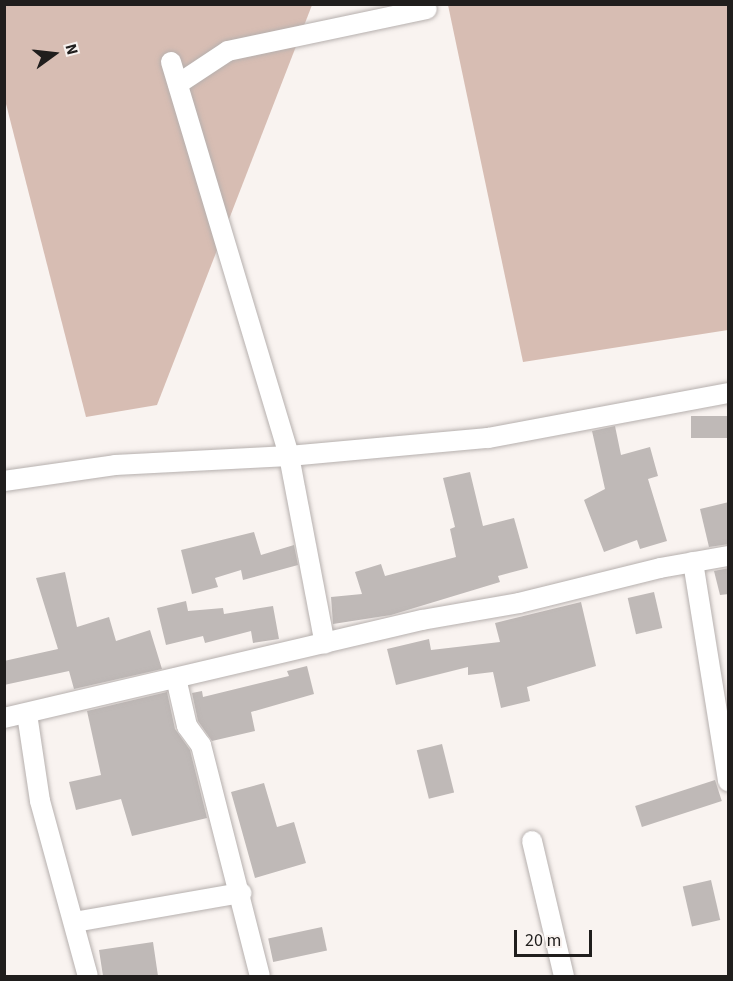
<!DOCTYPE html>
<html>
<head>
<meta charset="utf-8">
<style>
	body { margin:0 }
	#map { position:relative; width:733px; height:981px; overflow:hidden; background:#f9f3f0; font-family:"Source Sans 3",sans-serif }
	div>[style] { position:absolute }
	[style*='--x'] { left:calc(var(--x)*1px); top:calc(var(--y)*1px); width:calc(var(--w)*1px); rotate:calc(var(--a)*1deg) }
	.green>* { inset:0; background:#d7bdb3 }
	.building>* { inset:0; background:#bfb9b7; transform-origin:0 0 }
	.roads { filter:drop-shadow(0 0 2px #b6b0ae) drop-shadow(0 0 2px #b6b0ae) }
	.street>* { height:20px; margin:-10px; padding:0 10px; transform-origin:10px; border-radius:10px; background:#fff }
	span { translate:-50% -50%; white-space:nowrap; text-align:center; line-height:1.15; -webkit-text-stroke:4.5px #f9f3f0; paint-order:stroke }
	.frame { position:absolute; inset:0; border:6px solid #201e1d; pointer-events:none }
	.north { position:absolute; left:24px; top:24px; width:60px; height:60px; -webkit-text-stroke:4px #f9f3f0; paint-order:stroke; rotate:75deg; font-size:16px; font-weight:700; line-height:24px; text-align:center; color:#201e1d }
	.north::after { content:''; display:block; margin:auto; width:21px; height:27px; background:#201e1d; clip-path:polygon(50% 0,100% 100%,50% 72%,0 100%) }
	.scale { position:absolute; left:514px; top:930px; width:78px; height:27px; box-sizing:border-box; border:3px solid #201e1d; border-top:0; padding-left:8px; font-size:18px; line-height:21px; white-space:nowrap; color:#201e1d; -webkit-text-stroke:4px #f9f3f0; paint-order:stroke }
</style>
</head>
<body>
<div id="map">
	<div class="green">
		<i style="clip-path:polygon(4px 5px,312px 5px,157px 405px,86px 417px,5px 100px)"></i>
		<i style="clip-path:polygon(448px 5px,728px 5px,728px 330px,523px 362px)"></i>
	</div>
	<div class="building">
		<i style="left:729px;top:416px;width:22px;height:38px;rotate:90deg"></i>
		<i style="clip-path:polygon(615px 426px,621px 455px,650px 447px,658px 476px,648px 479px,667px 541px,640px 549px,637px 540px,604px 552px,584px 500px,605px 489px,592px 431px)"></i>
		<i style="clip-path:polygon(470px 472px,483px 526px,514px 518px,528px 568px,498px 576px,500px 582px,391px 615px,333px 624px,331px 597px,362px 594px,355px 572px,381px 564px,385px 576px,456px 557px,450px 529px,455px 527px,443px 478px)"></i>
		<i style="clip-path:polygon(729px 502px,729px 544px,709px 547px,700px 509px)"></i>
		<i style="clip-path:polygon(254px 532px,261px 555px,294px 545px,298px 565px,243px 580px,241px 570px,215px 578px,218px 587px,192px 594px,181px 550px)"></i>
		<i style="clip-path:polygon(729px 568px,729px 594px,720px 595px,714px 571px)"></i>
		<i style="clip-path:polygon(65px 572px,77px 627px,109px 617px,116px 641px,150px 630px,162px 669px,74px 689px,69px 671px,4px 685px,4px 661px,58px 649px,36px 578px)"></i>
		<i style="left:654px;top:592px;width:37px;height:27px;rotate:77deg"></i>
		<i style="clip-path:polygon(186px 601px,188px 611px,223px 608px,224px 614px,273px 606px,279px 639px,253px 643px,251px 631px,205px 643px,203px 636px,166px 645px,157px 608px)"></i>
		<i style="clip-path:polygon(581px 602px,596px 666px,527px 687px,530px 701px,501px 708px,493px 672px,468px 675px,468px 667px,396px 685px,387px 649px,429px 639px,431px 650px,500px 642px,495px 623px)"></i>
		<i style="clip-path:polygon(307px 666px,314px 694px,251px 712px,255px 731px,212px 741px,198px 721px,192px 693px,202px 691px,203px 697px,289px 676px,287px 671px)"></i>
		<i style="clip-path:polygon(167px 692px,175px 729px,190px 750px,207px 818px,132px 836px,121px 799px,76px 810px,69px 782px,101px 775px,87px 711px)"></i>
		<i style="left:442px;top:744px;width:50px;height:26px;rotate:76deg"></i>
		<i style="left:715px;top:780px;width:22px;height:84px;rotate:72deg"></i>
		<i style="clip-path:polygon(264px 783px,277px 827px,294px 822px,306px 863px,255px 878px,231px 792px)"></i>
		<i style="left:711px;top:880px;width:41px;height:29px;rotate:77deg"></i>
		<i style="left:322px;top:927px;width:24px;height:55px;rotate:78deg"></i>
		<i style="clip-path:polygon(153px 942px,158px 976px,103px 976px,99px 950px)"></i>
	</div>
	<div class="roads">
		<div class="street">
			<i style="--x:171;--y:62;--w:411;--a:73.3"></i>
			<i style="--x:289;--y:456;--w:191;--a:79.2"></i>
			<i style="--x:178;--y:84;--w:60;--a:-33.4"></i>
			<i style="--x:228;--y:51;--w:203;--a:-11.9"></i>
			<i style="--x:4;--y:481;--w:112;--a:-8.2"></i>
			<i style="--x:115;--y:465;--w:174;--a:-3"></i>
			<i style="--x:289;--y:456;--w:200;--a:-5.2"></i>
			<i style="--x:488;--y:438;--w:244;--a:-10.6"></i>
			<i style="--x:693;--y:562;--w:222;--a:80.9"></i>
			<i style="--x:176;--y:678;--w:49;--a:77.1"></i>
			<i style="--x:187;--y:726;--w:24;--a:54"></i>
			<i style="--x:201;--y:745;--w:238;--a:75.7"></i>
			<i style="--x:27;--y:714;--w:88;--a:81.5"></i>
			<i style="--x:40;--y:801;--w:181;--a:74.7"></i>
			<i style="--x:4;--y:718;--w:429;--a:-13.2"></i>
			<i style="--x:422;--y:620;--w:98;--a:-9.9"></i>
			<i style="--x:519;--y:603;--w:145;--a:-13.9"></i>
			<i style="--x:660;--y:568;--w:69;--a:-10"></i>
			<i style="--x:532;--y:841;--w:139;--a:76.7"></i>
			<i style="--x:75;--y:922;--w:169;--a:-9.9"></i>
		</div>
	</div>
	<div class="frame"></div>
	<div class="north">N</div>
	<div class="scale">20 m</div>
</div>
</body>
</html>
